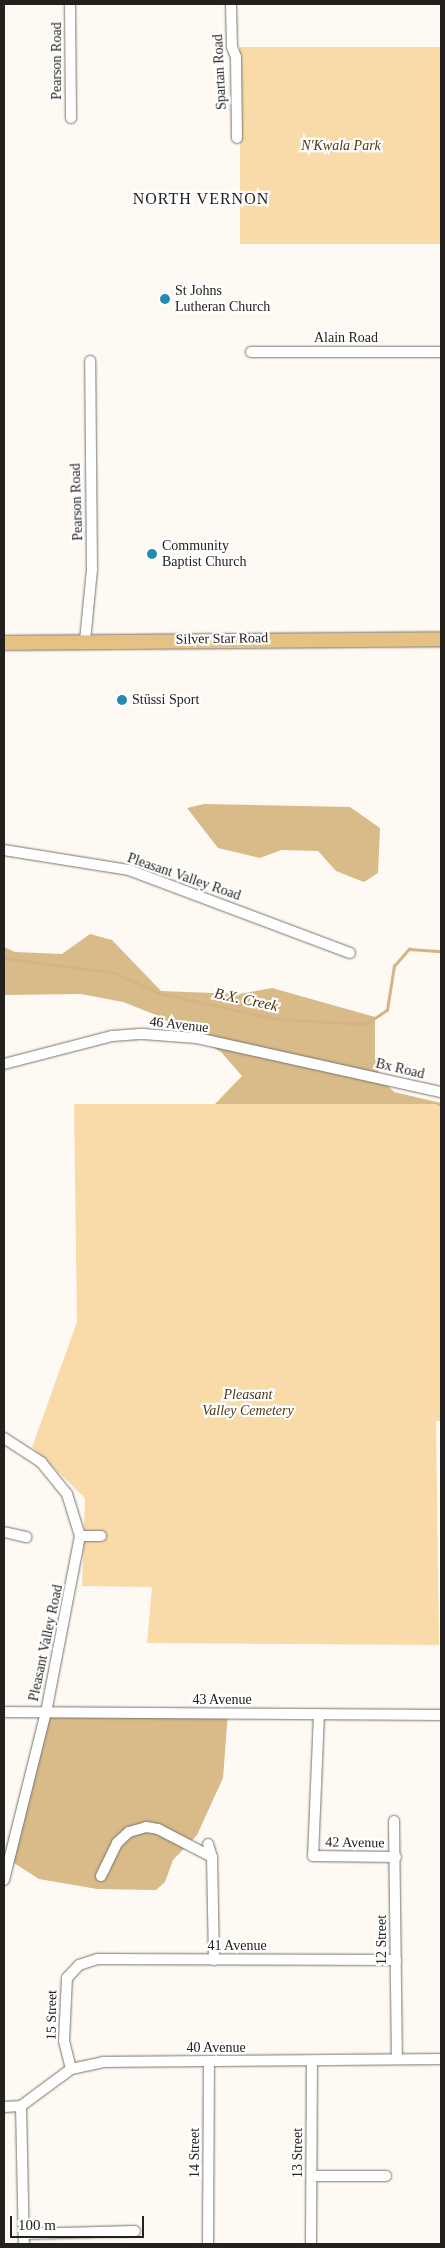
<!DOCTYPE html>
<html>
<head>
<meta charset="utf-8">
<style>
	body { margin:0 }
	#map { position:relative; width:445px; height:2248px; overflow:hidden; background:#fef9f2; font-family:"Times New Roman",serif }
	div>[style] { position:absolute }
	[style*='--x'] { left:calc(var(--x)*1px); top:calc(var(--y)*1px); width:calc(var(--w)*1px); rotate:calc(var(--a)*1deg) }
	.green>* { inset:0; background:#f9daa9; transform-origin:0 0 }
	.forest>* { inset:0; background:#d9ba89 }
	.stream>* { height:2.5px; margin:-1.25px; padding:0 1.25px; transform-origin:1.25px; border-radius:1.25px; background:#d3b484 }
	.roads { filter:drop-shadow(0 0 1px #78746e) drop-shadow(0 0 1px #78746e) }
	.minor>* { height:10px; margin:-5px; padding:0 5px; transform-origin:5px; border-radius:5px; background:#fff }
	.major>* { height:14px; margin:-7px; padding:0 7px; transform-origin:7px; border-radius:7px; background:#e5c283 }
	.dots>* { width:14px; height:14px; translate:-50% -50%; box-sizing:border-box; border:2px solid #fff; border-radius:50% }
	span { translate:-50% -50%; white-space:nowrap; text-align:center; line-height:1.15; -webkit-text-stroke:4.5px #fff; paint-order:stroke }
	.street-label { font-size:14px; color:#22211e }
	.park-label { font-size:14px; color:#4e3811; font-style:italic }
	.poi-label { font-size:14px; color:#22211e }
	.left { translate:0 -50%; text-align:left }
	.water-label { font-size:15px; color:#473109; font-style:italic }
	.quarter-label { font-size:16px; color:#22211e; letter-spacing:1px }
	.frame { position:absolute; inset:0; border:5px solid #22211e; pointer-events:none }
	.scale { position:absolute; left:10px; top:2216px; width:134px; height:22px; box-sizing:border-box; border:2px solid #22211e; border-top:0; padding-left:6px; font-size:15px; line-height:18px; white-space:nowrap; color:#22211e; -webkit-text-stroke:4px #fff; paint-order:stroke }
</style>
</head>
<body>
<div id="map">
	<div class="green">
		<i style="left:240px;top:47px;width:201px;height:197px"></i>
		<i style="clip-path:polygon(74px 1104px,435px 1104px,441px 1107px,441px 1421px,436px 1421px,439px 1645px,147px 1643px,152px 1587px,82px 1586px,85px 1498px,32px 1447px,77px 1322px)"></i>
	</div>
	<div class="forest">
		<i style="clip-path:polygon(204px 804px,350px 807px,380px 828px,378px 873px,364px 882px,336px 871px,318px 851px,281px 850px,260px 858px,218px 848px,187px 808px)"></i>
		<i style="clip-path:polygon(90px 934px,112px 940px,161px 991px,239px 994px,272px 988px,375px 1017px,375px 1057px,380px 1078px,394px 1092px,441px 1103px,441px 1107px,435px 1104px,215px 1104px,242px 1076px,221px 1052px,156px 1015px,123px 1002px,81px 994px,4px 995px,4px 947px,15px 952px,62px 954px)"></i>
		<i style="clip-path:polygon(228px 1712px,223px 1778px,197px 1835px,173px 1860px,165px 1882px,156px 1890px,97px 1889px,39px 1879px,11px 1861px,41px 1717px)"></i>
	</div>
	<div class="stream">
		<i style="--x:4;--y:958;--w:112;--a:7.7"></i>
		<i style="--x:115;--y:973;--w:48;--a:24.4"></i>
		<i style="--x:159;--y:993;--w:120;--a:12.5"></i>
		<i style="--x:276;--y:1019;--w:90;--a:3.2"></i>
		<i style="--x:366;--y:1024;--w:25;--a:-34"></i>
		<i style="--x:387;--y:1010;--w:45;--a:-81"></i>
		<i style="--x:394;--y:966;--w:23;--a:-49"></i>
		<i style="--x:409;--y:949;--w:32;--a:4"></i>
	</div>
	<div class="roads">
		<div class="minor">
			<i style="--x:70;--y:4;--w:114;--a:89.5"></i>
			<i style="--x:231;--y:4;--w:43;--a:88.7"></i>
			<i style="--x:232;--y:47;--w:11;--a:68"></i>
			<i style="--x:236;--y:57;--w:81;--a:89.3"></i>
			<i style="--x:251;--y:352;--w:190;--a:0"></i>
			<i style="--x:85;--y:641;--w:71;--a:-84.4"></i>
			<i style="--x:92;--y:570;--w:209;--a:-90.5"></i>
			<i style="--x:4;--y:850;--w:127;--a:9.1"></i>
			<i style="--x:129;--y:870;--w:236;--a:20.6"></i>
			<i style="--x:4;--y:1064;--w:112;--a:-14.5"></i>
			<i style="--x:112;--y:1036;--w:31;--a:-4"></i>
			<i style="--x:143;--y:1034;--w:54;--a:4.2"></i>
			<i style="--x:197;--y:1038;--w:250;--a:12.5"></i>
			<i style="--x:4;--y:1438;--w:44;--a:33"></i>
			<i style="--x:41;--y:1462;--w:41;--a:50.9"></i>
			<i style="--x:67;--y:1494;--w:44;--a:72.8"></i>
			<i style="--x:80;--y:1536;--w:179;--a:100.9"></i>
			<i style="--x:46;--y:1712;--w:173;--a:104"></i>
			<i style="--x:4;--y:1532;--w:23;--a:13"></i>
			<i style="--x:80;--y:1536;--w:21;--a:0"></i>
			<i style="--x:4;--y:1712;--w:437;--a:0.4"></i>
			<i style="--x:319;--y:1714;--w:142;--a:92.4"></i>
			<i style="--x:313;--y:1856;--w:83;--a:0.7"></i>
			<i style="--x:394;--y:1821;--w:238;--a:89.3"></i>
			<i style="--x:208;--y:1844;--w:14;--a:73"></i>
			<i style="--x:212;--y:1857;--w:103;--a:88.9"></i>
			<i style="--x:101;--y:1876;--w:37;--a:-64"></i>
			<i style="--x:117;--y:1843;--w:16;--a:-43"></i>
			<i style="--x:129;--y:1832;--w:18;--a:-16"></i>
			<i style="--x:146;--y:1827;--w:12;--a:9"></i>
			<i style="--x:158;--y:1829;--w:61;--a:27.4"></i>
			<i style="--x:71;--y:2069;--w:29;--a:-104"></i>
			<i style="--x:64;--y:2041;--w:63;--a:-87.3"></i>
			<i style="--x:67;--y:1978;--w:18;--a:-47"></i>
			<i style="--x:79;--y:1965;--w:20;--a:-18"></i>
			<i style="--x:98;--y:1959;--w:298;--a:0.2"></i>
			<i style="--x:21;--y:2106;--w:138;--a:88.8"></i>
			<i style="--x:4;--y:2107;--w:17;--a:-3"></i>
			<i style="--x:21;--y:2106;--w:62;--a:-36.5"></i>
			<i style="--x:71;--y:2069;--w:33;--a:-12"></i>
			<i style="--x:103;--y:2062;--w:338;--a:-0.5"></i>
			<i style="--x:312;--y:2176;--w:74;--a:0"></i>
			<i style="--x:24;--y:2234;--w:111;--a:-1.5"></i>
			<i style="--x:208;--y:2244;--w:183;--a:-89.7"></i>
			<i style="--x:311;--y:2244;--w:183;--a:-89.7"></i>
		</div>
		<div class="major">
			<i style="--x:4;--y:643;--w:437;--a:-0.5"></i>
		</div>
	</div>
	<div class="dots">
		<i style="left:165px;top:299px;background:#218bb2"></i>
		<i style="left:152px;top:554px;background:#218bb2"></i>
		<i style="left:122px;top:700px;background:#218bb2"></i>
	</div>
	<div class="street-label">
		<span style="left:57px;top:61px;rotate:-90deg">Pearson Road</span>
		<span style="left:220px;top:72px;rotate:-93deg">Spartan Road</span>
		<span style="left:346px;top:338px">Alain Road</span>
		<span style="left:77px;top:502px;rotate:-92deg">Pearson Road</span>
		<span style="left:222px;top:639px;rotate:-1deg">Silver Star Road</span>
		<span style="left:184px;top:877px;rotate:19deg">Pleasant Valley Road</span>
		<span style="left:179px;top:1025px;rotate:6deg">46 Avenue</span>
		<span style="left:400px;top:1069px;rotate:13deg">Bx Road</span>
		<span style="left:46px;top:1643px;rotate:-78deg">Pleasant Valley Road</span>
		<span style="left:222px;top:1700px">43 Avenue</span>
		<span style="left:355px;top:1843px;rotate:1deg">42 Avenue</span>
		<span style="left:382px;top:1940px;rotate:-90deg">12 Street</span>
		<span style="left:237px;top:1946px">41 Avenue</span>
		<span style="left:52px;top:2015px;rotate:-89deg">15 Street</span>
		<span style="left:216px;top:2048px">40 Avenue</span>
		<span style="left:195px;top:2153px;rotate:-90deg">14 Street</span>
		<span style="left:298px;top:2153px;rotate:-90deg">13 Street</span>
	</div>
	<div class="park-label">
		<span style="left:341px;top:146px">N'Kwala Park</span>
		<span style="left:248px;top:1403px">Pleasant<br>Valley Cemetery</span>
	</div>
	<div class="poi-label">
		<span class="left" style="left:175px;top:299px">St Johns<br>Lutheran Church</span>
		<span class="left" style="left:162px;top:554px">Community<br>Baptist Church</span>
		<span class="left" style="left:132px;top:700px">Stüssi Sport</span>
	</div>
	<div class="water-label">
		<span style="left:246px;top:1000px;rotate:12deg">B.X. Creek</span>
	</div>
	<div class="quarter-label">
		<span style="left:201px;top:199px">NORTH VERNON</span>
	</div>
	<div class="frame"></div>
	<div class="scale">100 m</div>
</div>
</body>
</html>
